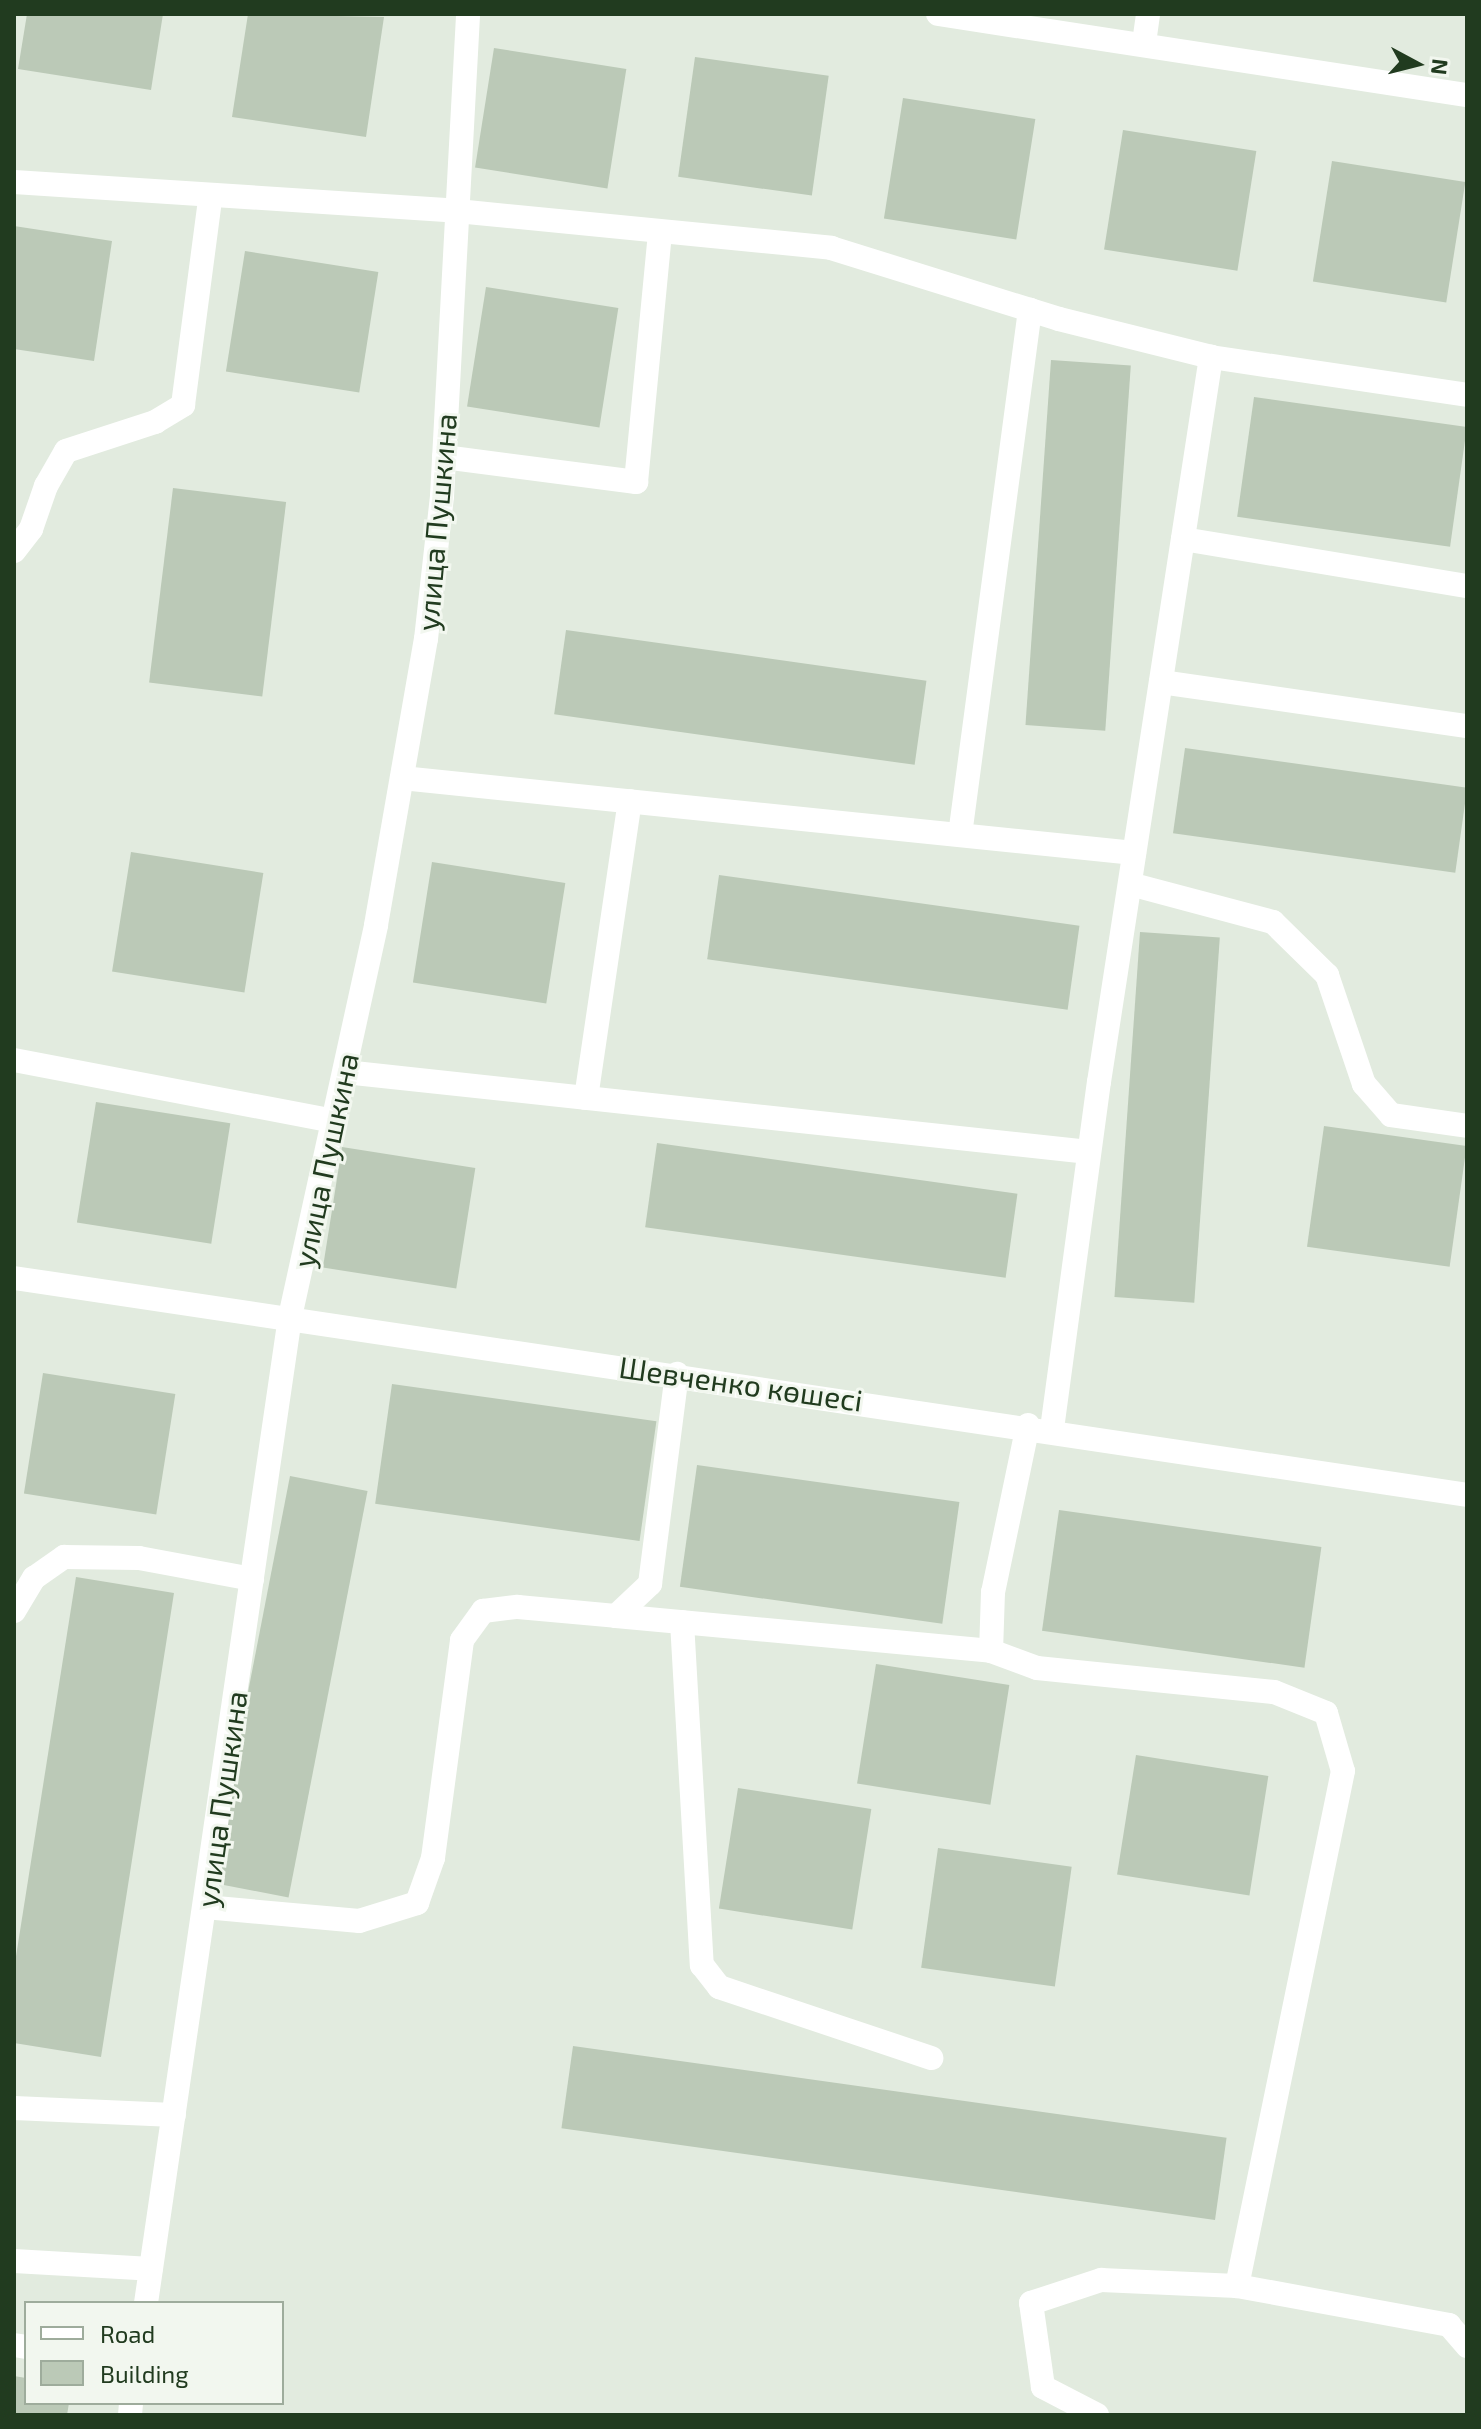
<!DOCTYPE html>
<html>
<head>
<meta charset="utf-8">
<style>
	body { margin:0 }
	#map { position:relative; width:1481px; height:2429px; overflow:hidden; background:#e2ebdf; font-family:"Exo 2",sans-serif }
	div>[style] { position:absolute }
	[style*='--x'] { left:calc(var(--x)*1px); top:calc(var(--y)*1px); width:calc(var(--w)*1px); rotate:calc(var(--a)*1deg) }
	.building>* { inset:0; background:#bbc9b7; transform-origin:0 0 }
	.minor>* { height:24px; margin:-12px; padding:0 12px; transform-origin:12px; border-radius:12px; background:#fff }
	span { translate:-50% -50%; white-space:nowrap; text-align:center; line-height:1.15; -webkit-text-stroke:6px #f2f7ef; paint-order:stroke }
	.street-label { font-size:30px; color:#213b1f }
	.frame { position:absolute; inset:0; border:16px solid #213b1f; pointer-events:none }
	.legend { position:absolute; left:24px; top:2301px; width:260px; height:104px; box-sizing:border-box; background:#f2f7ef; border:2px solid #9eac9c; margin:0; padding:10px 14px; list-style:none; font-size:24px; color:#213b1f }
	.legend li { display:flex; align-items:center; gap:16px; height:40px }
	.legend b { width:40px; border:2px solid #9eac9c }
	.north { position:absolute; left:1377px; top:24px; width:80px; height:80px; -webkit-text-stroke:6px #f2f7ef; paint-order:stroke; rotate:97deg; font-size:22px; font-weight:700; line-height:32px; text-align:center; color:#213b1f }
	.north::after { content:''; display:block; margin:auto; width:28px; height:36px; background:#213b1f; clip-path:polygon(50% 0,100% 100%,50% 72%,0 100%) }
</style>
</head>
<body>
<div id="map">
	<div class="building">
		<i style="clip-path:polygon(27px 14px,163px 14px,151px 90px,18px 69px)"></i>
		<i style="clip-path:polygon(248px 14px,384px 17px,366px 137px,232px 117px)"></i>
		<i style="left:494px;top:48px;width:134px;height:121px;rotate:9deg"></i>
		<i style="left:695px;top:57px;width:135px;height:121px;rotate:8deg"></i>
		<i style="left:903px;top:98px;width:134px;height:122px;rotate:9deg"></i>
		<i style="left:1123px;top:130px;width:135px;height:121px;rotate:9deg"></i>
		<i style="left:1332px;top:161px;width:135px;height:122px;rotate:9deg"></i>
		<i style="clip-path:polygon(14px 226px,112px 241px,94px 361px,14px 349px)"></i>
		<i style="left:245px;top:251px;width:135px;height:122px;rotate:9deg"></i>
		<i style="left:486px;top:287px;width:134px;height:121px;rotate:9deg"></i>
		<i style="left:1051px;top:360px;width:80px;height:366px;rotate:4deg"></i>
		<i style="left:1254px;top:397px;width:215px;height:121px;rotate:8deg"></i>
		<i style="left:173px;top:488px;width:114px;height:196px;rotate:7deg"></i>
		<i style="left:566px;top:630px;width:364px;height:85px;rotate:8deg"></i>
		<i style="left:1185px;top:748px;width:285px;height:86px;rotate:8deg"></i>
		<i style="left:131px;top:852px;width:134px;height:121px;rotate:9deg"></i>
		<i style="left:432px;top:862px;width:135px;height:122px;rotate:9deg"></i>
		<i style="left:719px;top:875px;width:364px;height:85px;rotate:8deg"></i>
		<i style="left:1140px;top:932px;width:80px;height:366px;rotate:4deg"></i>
		<i style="left:96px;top:1102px;width:136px;height:122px;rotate:9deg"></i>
		<i style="left:1324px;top:1126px;width:144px;height:122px;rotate:8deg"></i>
		<i style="left:657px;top:1143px;width:364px;height:85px;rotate:8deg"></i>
		<i style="left:342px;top:1147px;width:135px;height:122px;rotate:9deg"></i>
		<i style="left:43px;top:1373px;width:134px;height:122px;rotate:9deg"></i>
		<i style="left:392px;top:1384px;width:267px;height:121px;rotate:8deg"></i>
		<i style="left:697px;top:1465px;width:265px;height:123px;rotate:8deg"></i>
		<i style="left:290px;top:1476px;width:79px;height:414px;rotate:11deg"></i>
		<i style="left:1059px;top:1510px;width:265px;height:122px;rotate:8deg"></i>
		<i style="clip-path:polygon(76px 1577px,174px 1593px,101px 2057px,14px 2043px,14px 1969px)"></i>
		<i style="left:876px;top:1664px;width:135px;height:121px;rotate:9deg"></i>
		<i style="left:1136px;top:1755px;width:134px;height:121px;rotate:9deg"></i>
		<i style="left:738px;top:1788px;width:135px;height:122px;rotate:9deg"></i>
		<i style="left:938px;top:1848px;width:135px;height:121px;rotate:8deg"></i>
		<i style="left:573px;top:2046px;width:660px;height:83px;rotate:8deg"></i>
		<i style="clip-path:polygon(14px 2376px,26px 2378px,26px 2403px,69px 2403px,67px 2415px,14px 2415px)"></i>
	</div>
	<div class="minor">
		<i style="--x:938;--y:14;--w:535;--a:8.71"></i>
		<i style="--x:1144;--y:43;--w:29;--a:-82"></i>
		<i style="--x:14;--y:182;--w:444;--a:3.7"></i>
		<i style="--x:457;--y:211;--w:376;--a:5.6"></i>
		<i style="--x:831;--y:248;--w:239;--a:17.3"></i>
		<i style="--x:1059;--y:319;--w:157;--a:14"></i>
		<i style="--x:1211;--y:357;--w:259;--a:8.4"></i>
		<i style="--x:444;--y:457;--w:194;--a:7.4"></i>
		<i style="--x:636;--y:482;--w:249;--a:-84.5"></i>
		<i style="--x:1183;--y:539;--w:288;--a:9.4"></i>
		<i style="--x:14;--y:551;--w:28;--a:-52"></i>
		<i style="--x:31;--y:529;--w:46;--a:-70.8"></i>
		<i style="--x:46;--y:486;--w:40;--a:-60.3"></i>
		<i style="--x:66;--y:451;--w:94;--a:-18"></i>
		<i style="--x:155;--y:422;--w:33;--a:-31"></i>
		<i style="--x:183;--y:405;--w:208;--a:-82.5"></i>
		<i style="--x:1161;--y:682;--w:309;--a:8.2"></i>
		<i style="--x:402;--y:778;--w:736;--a:5.85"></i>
		<i style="--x:960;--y:835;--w:530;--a:-82.41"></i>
		<i style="--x:1130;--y:884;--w:148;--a:14.9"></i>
		<i style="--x:1273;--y:922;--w:76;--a:44.5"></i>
		<i style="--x:1327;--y:975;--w:115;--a:71.3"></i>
		<i style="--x:1364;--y:1084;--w:41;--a:48.9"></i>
		<i style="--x:1391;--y:1115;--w:77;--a:8.2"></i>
		<i style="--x:14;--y:1060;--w:325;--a:10.8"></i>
		<i style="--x:345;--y:1072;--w:748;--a:6.14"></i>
		<i style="--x:586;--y:1098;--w:300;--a:-81.6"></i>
		<i style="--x:14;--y:1278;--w:1469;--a:8.49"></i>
		<i style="--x:1028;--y:1425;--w:171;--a:101.8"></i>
		<i style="--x:993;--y:1592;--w:59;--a:91.9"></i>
		<i style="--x:991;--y:1651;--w:49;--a:20.3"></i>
		<i style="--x:1037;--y:1668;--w:238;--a:5.8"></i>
		<i style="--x:1274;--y:1692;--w:56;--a:22"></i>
		<i style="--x:1326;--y:1713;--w:60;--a:73.7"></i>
		<i style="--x:1343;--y:1771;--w:526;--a:101.63"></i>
		<i style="--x:1052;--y:1429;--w:350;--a:-82.3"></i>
		<i style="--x:1099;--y:1082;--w:734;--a:-81.22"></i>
		<i style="--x:14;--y:1611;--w:39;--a:-59"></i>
		<i style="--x:34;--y:1578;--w:37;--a:-35"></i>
		<i style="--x:64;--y:1557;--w:75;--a:0.8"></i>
		<i style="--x:139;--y:1558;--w:115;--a:10.5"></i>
		<i style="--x:616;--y:1616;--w:377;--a:5.3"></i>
		<i style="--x:682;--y:1622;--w:344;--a:86.7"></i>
		<i style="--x:702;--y:1965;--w:28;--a:52"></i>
		<i style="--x:719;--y:1987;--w:224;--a:18.5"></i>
		<i style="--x:205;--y:1907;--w:155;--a:5.2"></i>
		<i style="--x:359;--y:1921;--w:61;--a:-17.2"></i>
		<i style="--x:417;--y:1903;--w:48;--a:-70.4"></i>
		<i style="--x:433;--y:1858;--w:220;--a:-82.4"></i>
		<i style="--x:462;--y:1640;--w:36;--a:-54"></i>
		<i style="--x:483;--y:1611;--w:35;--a:-7"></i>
		<i style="--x:518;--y:1607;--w:98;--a:5.2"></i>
		<i style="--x:616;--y:1616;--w:47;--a:-43.3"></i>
		<i style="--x:650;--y:1584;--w:212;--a:-82.7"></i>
		<i style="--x:14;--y:2108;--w:160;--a:2.5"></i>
		<i style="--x:14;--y:2261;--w:137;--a:3.3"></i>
		<i style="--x:146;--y:2303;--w:996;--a:-81.69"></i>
		<i style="--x:290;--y:1317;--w:401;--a:-77.6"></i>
		<i style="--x:376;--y:925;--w:290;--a:-80.1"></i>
		<i style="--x:426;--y:639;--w:144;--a:-83.6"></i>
		<i style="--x:442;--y:496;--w:483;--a:-86.9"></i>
		<i style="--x:14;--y:2345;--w:12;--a:9"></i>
		<i style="--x:130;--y:2415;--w:12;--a:-85"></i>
		<i style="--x:1097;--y:2415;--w:61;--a:-152.6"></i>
		<i style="--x:1043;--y:2387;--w:85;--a:-98.1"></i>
		<i style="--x:1031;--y:2303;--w:74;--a:-18.2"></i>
		<i style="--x:1101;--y:2280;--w:136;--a:2.5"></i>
		<i style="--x:1237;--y:2286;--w:216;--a:10.4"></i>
		<i style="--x:1449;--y:2325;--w:28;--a:49"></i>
	</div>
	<div class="street-label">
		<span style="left:436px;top:522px;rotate:-85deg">улица Пушкина</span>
		<span style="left:325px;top:1160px;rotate:-78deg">улица Пушкина</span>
		<span style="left:741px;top:1383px;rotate:8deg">Шевченко көшесі</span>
		<span style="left:221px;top:1799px;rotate:-82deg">улица Пушкина</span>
	</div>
	<div class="frame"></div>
	<ul class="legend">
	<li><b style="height:10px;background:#fff"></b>Road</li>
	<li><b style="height:22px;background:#bbc9b7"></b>Building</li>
	</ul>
	<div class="north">N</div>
</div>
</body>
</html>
